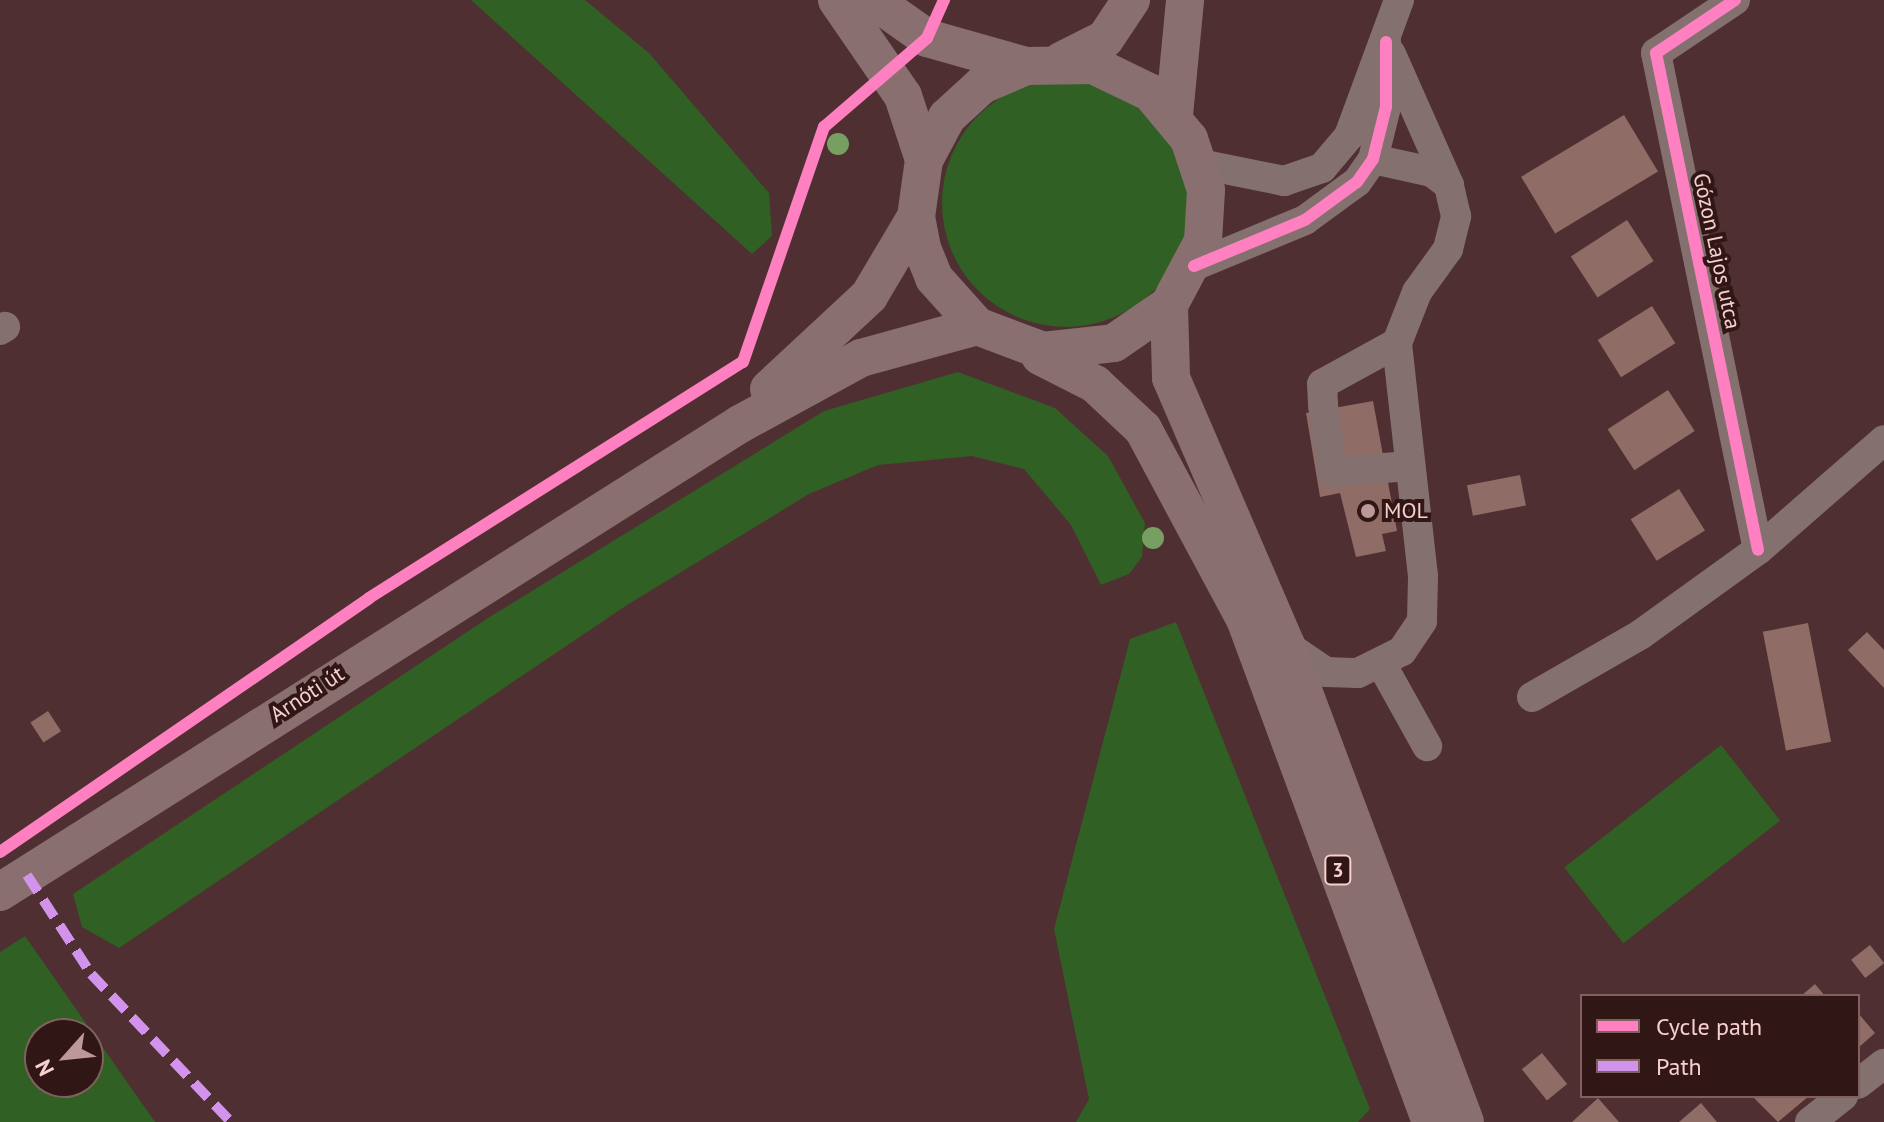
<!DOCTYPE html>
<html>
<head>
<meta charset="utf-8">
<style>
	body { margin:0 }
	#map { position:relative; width:1884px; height:1122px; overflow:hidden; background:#4f2f31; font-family:"PT Sans",sans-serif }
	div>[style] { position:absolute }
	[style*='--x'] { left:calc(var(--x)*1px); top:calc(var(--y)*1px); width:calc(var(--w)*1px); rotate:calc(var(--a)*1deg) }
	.green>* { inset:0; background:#306024; transform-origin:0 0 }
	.round { border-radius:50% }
	.building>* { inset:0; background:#8f6c65; transform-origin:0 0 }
	.minor>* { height:30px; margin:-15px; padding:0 15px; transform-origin:15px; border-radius:15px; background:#857070 }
	.major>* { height:38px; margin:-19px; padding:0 19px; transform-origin:19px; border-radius:19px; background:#896f6f }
	.quiet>* { height:10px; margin-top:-5px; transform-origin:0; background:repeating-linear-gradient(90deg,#d193ec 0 20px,transparent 0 30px) }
	.cycleway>* { height:12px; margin:-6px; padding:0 6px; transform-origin:6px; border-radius:6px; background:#ff80c0 }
	.trees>* { width:22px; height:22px; margin:-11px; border-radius:50%; background:#779f61 }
	.dots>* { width:22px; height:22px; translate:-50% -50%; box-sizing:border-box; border:4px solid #311616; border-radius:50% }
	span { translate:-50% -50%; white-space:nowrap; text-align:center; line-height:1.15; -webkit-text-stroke:8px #311616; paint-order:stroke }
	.shield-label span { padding:2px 6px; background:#311616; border:2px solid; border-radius:6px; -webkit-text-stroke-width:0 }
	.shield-label { font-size:20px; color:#f6d1cf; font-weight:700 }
	.street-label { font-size:22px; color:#f6d1cf }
	.poi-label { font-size:22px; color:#f6d1cf }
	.left { translate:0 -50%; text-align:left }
	.legend { position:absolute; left:1580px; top:994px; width:280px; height:104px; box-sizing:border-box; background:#311616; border:2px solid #806160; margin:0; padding:10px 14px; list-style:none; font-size:24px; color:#f6d1cf }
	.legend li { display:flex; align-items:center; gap:16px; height:40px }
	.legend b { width:40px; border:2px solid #806160 }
	.north { position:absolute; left:24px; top:1018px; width:80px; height:80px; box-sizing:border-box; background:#311616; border:2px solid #806160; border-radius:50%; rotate:243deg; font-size:22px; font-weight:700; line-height:32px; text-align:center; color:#f6d1cf }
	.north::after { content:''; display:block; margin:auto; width:28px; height:36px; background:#bc9898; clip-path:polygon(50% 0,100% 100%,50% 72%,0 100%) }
</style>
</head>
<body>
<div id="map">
	<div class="green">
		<i style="clip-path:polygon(471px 0,585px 0,649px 53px,769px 193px,772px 236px,752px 254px)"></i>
		<i class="round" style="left:942px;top:79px;width:248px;height:248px"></i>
		<i style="clip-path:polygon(958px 372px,1055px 408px,1108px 456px,1145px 523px,1142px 557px,1129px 574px,1101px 585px,1071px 525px,1024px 469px,972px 456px,878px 465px,809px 494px,627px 605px,119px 948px,82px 927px,73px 894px,488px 618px,824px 411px)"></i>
		<i style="clip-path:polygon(1176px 622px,1370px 1109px,1358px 1122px,1076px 1122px,1089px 1099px,1054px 929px,1130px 639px)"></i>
		<i style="left:1721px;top:745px;width:96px;height:199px;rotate:52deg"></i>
		<i style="clip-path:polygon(evenodd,25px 936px,155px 1122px,0 1122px,0 952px,25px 936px,40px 1034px,88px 1034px,88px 1082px,40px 1082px,40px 1034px)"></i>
	</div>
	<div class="building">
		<i style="left:1624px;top:115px;width:66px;height:120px;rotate:59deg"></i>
		<i style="left:1627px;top:220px;width:49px;height:67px;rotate:57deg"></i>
		<i style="left:1652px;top:306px;width:44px;height:64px;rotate:58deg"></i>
		<i style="left:1668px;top:390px;width:49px;height:72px;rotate:57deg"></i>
		<i style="clip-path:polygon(1373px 401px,1397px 531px,1382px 534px,1386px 551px,1356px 557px,1340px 493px,1320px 497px,1306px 413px)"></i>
		<i style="left:1520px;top:475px;width:31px;height:54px;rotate:79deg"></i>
		<i style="left:1679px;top:489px;width:49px;height:57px;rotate:58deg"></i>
		<i style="left:1808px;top:623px;width:121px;height:46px;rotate:79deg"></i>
		<i style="clip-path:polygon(1867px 632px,1884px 650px,1884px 688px,1848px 650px)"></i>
		<i style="left:48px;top:711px;width:24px;height:21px;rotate:57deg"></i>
		<i style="left:1870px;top:945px;width:23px;height:24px;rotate:52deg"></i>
		<i style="clip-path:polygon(1815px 984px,1825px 996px,1801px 996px)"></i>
		<i style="clip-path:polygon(1858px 1013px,1875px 1033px,1858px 1048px)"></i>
		<i style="left:1542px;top:1053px;width:40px;height:26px;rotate:51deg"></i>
		<i style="clip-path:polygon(1752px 1096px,1809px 1096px,1778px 1122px)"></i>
		<i style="clip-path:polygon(1598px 1098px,1619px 1122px,1572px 1122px)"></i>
		<i style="clip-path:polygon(1701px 1103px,1717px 1122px,1679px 1122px)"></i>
	</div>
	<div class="minor">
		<i style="--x:1735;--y:0;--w:95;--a:146.1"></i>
		<i style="--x:1656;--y:53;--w:507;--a:78.4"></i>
		<i style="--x:1391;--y:54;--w:143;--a:66.1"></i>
		<i style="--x:1200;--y:164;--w:86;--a:11.4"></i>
		<i style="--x:1284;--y:181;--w:40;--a:-18.9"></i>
		<i style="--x:1322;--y:168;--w:42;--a:-49.8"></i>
		<i style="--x:1349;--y:136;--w:145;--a:-69.8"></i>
		<i style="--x:1194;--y:266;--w:120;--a:-22.5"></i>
		<i style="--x:1305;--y:220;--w:64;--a:-36.2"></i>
		<i style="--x:1357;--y:182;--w:28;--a:-55"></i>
		<i style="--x:1373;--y:159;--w:54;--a:-76"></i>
		<i style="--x:1386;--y:107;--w:65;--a:-90"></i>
		<i style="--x:0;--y:330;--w:6;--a:-31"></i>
		<i style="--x:1397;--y:343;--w:85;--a:151.3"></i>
		<i style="--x:1322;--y:384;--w:21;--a:87"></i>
		<i style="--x:1323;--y:405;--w:68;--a:82.3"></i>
		<i style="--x:1332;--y:472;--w:78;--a:-4.4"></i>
		<i style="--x:1286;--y:645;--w:48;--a:34"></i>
		<i style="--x:1326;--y:672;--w:32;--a:2"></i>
		<i style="--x:1358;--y:673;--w:49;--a:-26.6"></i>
		<i style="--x:1402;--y:651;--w:36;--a:-56"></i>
		<i style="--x:1422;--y:621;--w:45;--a:-88.7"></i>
		<i style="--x:1423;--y:576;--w:234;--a:-96.4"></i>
		<i style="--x:1397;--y:343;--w:55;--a:-68.6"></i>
		<i style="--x:1417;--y:292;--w:53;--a:-54.2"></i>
		<i style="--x:1448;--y:249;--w:34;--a:-76"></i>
		<i style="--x:1456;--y:216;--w:32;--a:-103"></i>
		<i style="--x:1449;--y:185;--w:21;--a:-143"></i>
		<i style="--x:1432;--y:172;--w:60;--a:-167.6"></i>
		<i style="--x:1382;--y:665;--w:93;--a:60.9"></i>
		<i style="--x:1532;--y:697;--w:125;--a:-29.9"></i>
		<i style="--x:1640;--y:635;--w:145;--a:-35.8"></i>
		<i style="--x:1758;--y:550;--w:167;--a:-41.1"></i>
		<i style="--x:1858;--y:1084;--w:33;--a:-38"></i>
		<i style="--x:1810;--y:1122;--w:42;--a:-38.2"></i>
	</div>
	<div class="major">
		<i style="--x:837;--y:0;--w:116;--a:55.5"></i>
		<i style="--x:903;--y:96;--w:67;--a:71.8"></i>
		<i style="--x:924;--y:160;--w:58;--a:98"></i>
		<i style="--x:916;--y:217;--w:32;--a:79"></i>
		<i style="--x:922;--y:248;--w:32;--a:68"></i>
		<i style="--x:934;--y:278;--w:64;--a:48.1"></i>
		<i style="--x:977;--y:326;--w:71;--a:20.7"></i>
		<i style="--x:1043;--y:351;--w:71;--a:-6.4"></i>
		<i style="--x:1114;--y:343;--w:67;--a:-34.6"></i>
		<i style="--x:1169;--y:305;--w:72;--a:-62"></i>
		<i style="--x:1203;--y:241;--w:51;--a:-86.6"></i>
		<i style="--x:1206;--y:190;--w:54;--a:-108.4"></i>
		<i style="--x:1189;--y:139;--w:60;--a:-129.6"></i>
		<i style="--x:1151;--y:93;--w:64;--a:-154.2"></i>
		<i style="--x:1093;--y:65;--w:67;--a:179.1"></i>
		<i style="--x:1026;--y:66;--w:48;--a:156.6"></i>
		<i style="--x:982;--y:85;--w:47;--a:137.6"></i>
		<i style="--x:947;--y:117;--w:49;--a:118.1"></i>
		<i style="--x:873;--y:0;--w:66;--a:35.1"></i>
		<i style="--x:927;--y:38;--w:103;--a:15.8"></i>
		<i style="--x:1061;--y:61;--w:49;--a:-26.6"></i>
		<i style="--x:1105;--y:39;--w:47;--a:-56.3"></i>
		<i style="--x:1174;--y:115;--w:116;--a:-84.5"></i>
		<i style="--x:1169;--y:305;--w:73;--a:88.4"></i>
		<i style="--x:1171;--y:378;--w:291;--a:66.7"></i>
		<i style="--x:1286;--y:645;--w:509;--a:69.43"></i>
		<i style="--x:1040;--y:356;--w:62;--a:27"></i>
		<i style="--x:1095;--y:384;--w:66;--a:43.2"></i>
		<i style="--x:1143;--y:429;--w:216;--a:61.8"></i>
		<i style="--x:1245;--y:619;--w:536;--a:69.71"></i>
		<i style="--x:769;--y:389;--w:137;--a:-42.9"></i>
		<i style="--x:869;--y:296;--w:92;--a:-59.3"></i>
		<i style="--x:0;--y:892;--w:876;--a:-32.31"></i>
		<i style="--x:740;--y:424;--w:138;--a:-28.6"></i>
		<i style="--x:861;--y:358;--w:120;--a:-15.4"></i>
	</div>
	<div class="quiet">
		<i style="--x:27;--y:875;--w:118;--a:57.1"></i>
		<i style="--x:91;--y:974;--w:204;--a:46.6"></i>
	</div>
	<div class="cycleway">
		<i style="--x:1735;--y:0;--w:95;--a:146.1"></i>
		<i style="--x:1656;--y:53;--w:507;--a:78.4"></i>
		<i style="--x:1194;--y:266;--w:120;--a:-22.5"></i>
		<i style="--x:1305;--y:220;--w:64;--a:-36.2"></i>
		<i style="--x:1357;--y:182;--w:28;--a:-55"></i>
		<i style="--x:1373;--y:159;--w:54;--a:-76"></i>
		<i style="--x:1386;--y:107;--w:65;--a:-90"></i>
		<i style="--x:0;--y:852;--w:448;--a:-34.5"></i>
		<i style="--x:369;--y:598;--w:442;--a:-32.3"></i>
		<i style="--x:743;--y:362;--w:249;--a:-71"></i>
		<i style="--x:824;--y:127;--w:136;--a:-40.8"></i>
		<i style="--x:927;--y:38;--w:42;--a:-65.9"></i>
	</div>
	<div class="trees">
		<i style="left:838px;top:144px"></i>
		<i style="left:1153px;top:538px"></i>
	</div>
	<div class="dots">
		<i style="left:1368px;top:511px;background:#bc9898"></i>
	</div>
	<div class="shield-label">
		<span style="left:1338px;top:870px">3</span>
	</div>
	<div class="street-label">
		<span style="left:1717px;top:251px;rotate:78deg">Gózon Lajos utca</span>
		<span style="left:307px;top:694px;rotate:-33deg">Arnóti út</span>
	</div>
	<div class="poi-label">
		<span class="left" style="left:1384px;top:511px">MOL</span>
	</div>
	<ul class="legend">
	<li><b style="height:10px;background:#ff80c0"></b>Cycle path</li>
	<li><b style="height:10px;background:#d193ec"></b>Path</li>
	</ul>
	<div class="north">N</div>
</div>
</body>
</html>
